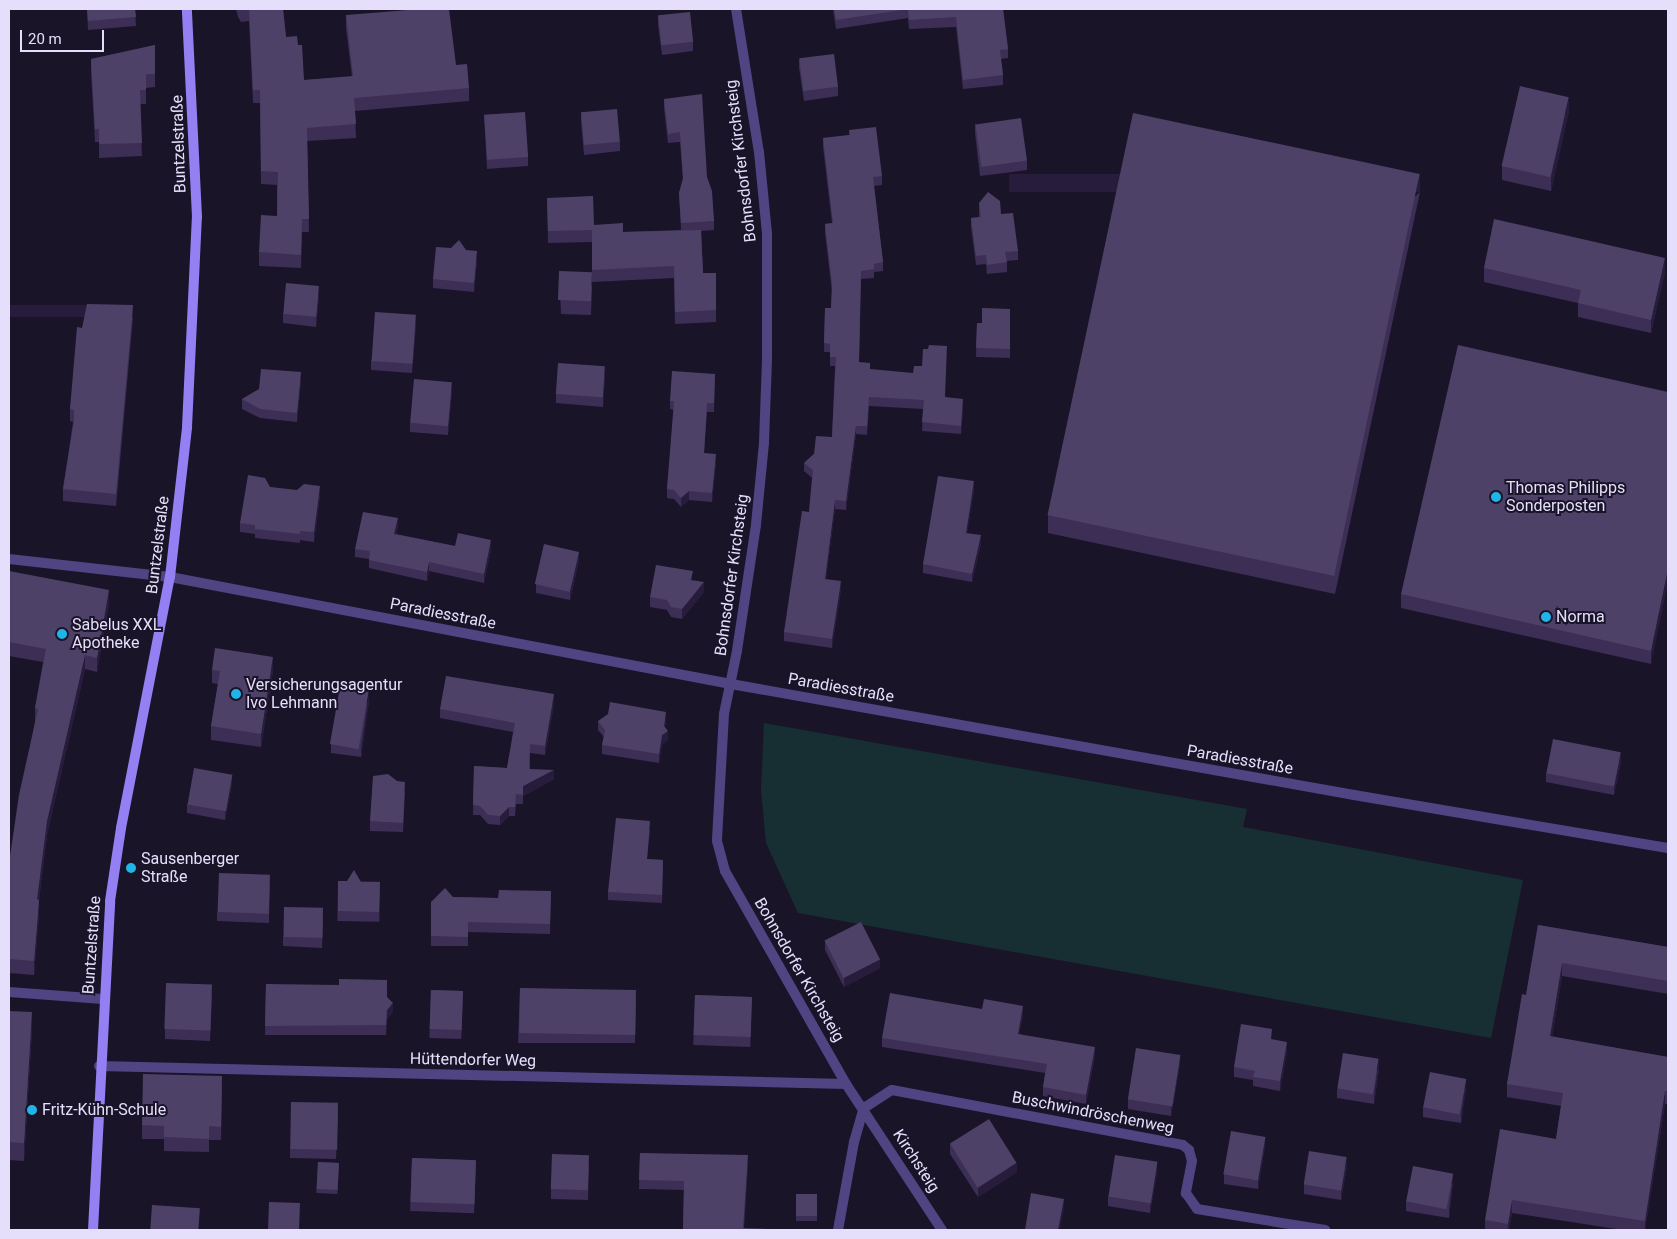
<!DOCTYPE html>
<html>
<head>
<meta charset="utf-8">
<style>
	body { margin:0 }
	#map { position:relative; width:1677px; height:1239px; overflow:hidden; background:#1a1429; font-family:Roboto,sans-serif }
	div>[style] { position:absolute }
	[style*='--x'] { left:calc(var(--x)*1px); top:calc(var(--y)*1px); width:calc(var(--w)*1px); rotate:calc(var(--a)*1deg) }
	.green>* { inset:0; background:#172f32 }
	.street>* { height:10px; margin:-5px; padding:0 5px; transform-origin:5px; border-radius:5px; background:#504483 }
	.secondary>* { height:10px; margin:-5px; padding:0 5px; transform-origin:5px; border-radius:5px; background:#9480f2 }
	.wall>* { inset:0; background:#3c2e55; transform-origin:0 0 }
	.shaded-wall>* { inset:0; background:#271c3c; transform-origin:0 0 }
	.building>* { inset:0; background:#4e4167; transform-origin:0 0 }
	.dots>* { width:14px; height:14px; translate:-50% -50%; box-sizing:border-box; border:2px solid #1a1429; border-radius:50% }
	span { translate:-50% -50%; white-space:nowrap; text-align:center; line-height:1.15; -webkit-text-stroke:4px #1a1429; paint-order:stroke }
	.street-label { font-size:16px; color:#e6dffc }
	.poi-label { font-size:16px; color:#e6dffc }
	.left { translate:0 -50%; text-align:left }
	.frame { position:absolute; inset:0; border:10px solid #e6dffc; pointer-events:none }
	.scale { position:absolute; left:20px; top:30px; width:84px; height:22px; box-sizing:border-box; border:2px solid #e6dffc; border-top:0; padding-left:6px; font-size:15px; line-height:18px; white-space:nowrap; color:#e6dffc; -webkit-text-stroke:4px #1a1429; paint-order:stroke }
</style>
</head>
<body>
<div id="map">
	<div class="green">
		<i style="clip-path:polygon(764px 723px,1247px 809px,1243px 827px,1523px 880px,1491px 1038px,798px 913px,766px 843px,761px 790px)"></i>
	</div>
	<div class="street">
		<i style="--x:736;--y:9;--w:145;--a:80.9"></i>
		<i style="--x:759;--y:152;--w:81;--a:84.4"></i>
		<i style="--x:767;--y:233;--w:127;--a:90"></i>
		<i style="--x:767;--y:360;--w:83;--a:92.1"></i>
		<i style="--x:764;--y:443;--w:82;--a:95.6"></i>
		<i style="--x:756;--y:525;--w:127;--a:98.6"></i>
		<i style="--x:737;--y:651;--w:64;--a:101.7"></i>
		<i style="--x:724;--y:714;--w:127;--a:93.2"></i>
		<i style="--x:717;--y:841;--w:31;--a:75"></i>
		<i style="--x:725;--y:871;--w:245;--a:60.4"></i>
		<i style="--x:846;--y:1084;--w:175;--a:56.7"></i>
		<i style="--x:9;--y:559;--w:162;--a:6.4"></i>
		<i style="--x:170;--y:577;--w:571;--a:10.8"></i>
		<i style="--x:731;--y:684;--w:633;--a:10.1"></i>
		<i style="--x:1354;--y:795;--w:318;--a:9.6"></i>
		<i style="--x:9;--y:992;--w:94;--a:4.3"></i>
		<i style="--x:99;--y:1066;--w:747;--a:1.38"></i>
		<i style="--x:864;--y:1108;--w:33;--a:-33"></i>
		<i style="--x:892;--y:1090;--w:296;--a:10.7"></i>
		<i style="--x:1183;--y:1145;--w:8;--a:40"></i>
		<i style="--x:1189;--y:1150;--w:11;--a:75"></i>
		<i style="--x:1192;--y:1161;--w:33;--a:101"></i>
		<i style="--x:1186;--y:1193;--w:19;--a:55"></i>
		<i style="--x:1197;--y:1209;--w:130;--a:9.3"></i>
		<i style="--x:838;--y:1230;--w:89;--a:-79.7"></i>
		<i style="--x:854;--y:1142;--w:35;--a:-74"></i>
	</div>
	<div class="secondary">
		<i style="--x:93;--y:1230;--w:329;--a:-87"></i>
		<i style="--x:110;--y:901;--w:74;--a:-81.4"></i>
		<i style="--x:121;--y:828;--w:256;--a:-79"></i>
		<i style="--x:170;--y:577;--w:151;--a:-83.5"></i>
		<i style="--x:187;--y:427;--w:210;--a:-87.3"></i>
		<i style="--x:197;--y:217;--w:208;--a:-92.8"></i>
	</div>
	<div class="wall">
		<i style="clip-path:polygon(87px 9px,135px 9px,136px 26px,88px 30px)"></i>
		<i style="clip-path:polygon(236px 9px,283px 9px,286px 37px,298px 45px,304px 80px,352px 77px,346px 28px,346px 15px,456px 65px,469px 88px,469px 101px,355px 111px,356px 138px,307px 141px,309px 232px,302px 232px,301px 268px,259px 266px,259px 252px,277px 216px,277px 185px,261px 184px,260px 103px,253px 103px,249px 21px,241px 22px,238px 17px)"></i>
		<i style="clip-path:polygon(833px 9px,1003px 9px,1008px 49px,1008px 58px,1001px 59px,1003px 75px,1003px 85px,963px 89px,956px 27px,909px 29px,908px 18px,836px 29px)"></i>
		<i style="clip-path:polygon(658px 16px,693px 42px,693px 51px,662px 55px,658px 25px)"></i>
		<i style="clip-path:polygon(155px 45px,155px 87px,146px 88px,146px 104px,140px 104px,142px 156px,99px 158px,99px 142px,95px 142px,91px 73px,91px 59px)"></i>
		<i style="clip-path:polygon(799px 59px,838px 87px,838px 96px,804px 101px,799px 68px)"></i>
		<i style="clip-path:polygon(664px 99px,707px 177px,714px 221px,714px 230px,701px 231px,703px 273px,716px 273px,716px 322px,675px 324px,674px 278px,592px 282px,592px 242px,548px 243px,547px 198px,594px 225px,623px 232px,681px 230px,679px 193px,683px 180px,680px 142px,668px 143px,664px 108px)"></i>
		<i style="clip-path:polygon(1569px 111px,1551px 191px,1502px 180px,1502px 166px)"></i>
		<i style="clip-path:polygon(581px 112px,620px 142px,620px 151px,584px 155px,581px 122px)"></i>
		<i style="clip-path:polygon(484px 115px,528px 157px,528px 166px,487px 169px)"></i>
		<i style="clip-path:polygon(975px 124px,1027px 161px,1027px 170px,980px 176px,975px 133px)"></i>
		<i style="clip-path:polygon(849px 130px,882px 176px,882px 185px,874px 186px,883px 262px,883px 271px,874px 272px,874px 278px,861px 279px,859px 362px,870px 369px,945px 397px,963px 408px,961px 434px,922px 431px,923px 409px,869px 406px,867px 435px,856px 434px,846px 510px,835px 509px,826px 579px,841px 590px,832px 648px,784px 641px,784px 632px,809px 512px,812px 478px,804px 471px,804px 463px,832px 437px,835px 366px,830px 366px,830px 352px,824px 352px,825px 308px,831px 308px,832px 292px,825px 233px,825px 224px,832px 223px,823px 147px,823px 138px,849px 135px)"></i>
		<i style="clip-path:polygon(1420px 192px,1335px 594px,1048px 533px,1048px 515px)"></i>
		<i style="clip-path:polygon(979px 203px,1001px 214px,1018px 251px,1018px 260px,1007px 261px,1007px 272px,987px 274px,986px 264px,976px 265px,971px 227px,971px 218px,979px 217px)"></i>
		<i style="clip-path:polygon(466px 250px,477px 260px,474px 292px,433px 288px,433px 279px)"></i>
		<i style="clip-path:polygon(1484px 268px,1665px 272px,1651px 333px,1578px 317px,1578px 303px,1484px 282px)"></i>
		<i style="clip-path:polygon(559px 271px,592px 286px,591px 315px,561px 314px)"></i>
		<i style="clip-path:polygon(319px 296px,316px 327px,283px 323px,283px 314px)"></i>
		<i style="clip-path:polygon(1010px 309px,1010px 358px,976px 357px,977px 323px,982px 323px)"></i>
		<i style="clip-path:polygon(133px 317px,116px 506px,63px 501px,63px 489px,73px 422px,70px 421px,70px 409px,82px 328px)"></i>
		<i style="clip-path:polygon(416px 324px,412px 373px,371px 370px,371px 361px)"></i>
		<i style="clip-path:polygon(715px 374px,714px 412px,707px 412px,704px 453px,716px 462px,712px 502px,689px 500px,681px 507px,674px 499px,667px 498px,667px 489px,674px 410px,670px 409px,670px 401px)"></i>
		<i style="clip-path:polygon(605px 375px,603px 407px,556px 403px,556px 394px)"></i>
		<i style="clip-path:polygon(301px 381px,297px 422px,260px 418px,242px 409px,242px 399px)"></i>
		<i style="clip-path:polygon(452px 391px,448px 435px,410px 432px,410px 423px)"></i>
		<i style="clip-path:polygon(1668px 392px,1651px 664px,1401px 608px,1401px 594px)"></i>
		<i style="clip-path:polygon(270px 487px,320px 496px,314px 542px,300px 540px,300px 543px,255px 538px,255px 534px,240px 532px,240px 523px)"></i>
		<i style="clip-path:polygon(974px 490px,967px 533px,981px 544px,972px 582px,923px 573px,923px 564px)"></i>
		<i style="clip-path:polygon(398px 527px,396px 534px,455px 546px,491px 549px,484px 583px,429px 571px,427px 581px,369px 568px,369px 559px,355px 557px,355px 549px)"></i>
		<i style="clip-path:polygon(579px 561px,570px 600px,536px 593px,536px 584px)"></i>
		<i style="clip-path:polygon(9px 571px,109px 604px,97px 672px,85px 669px,47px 835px,39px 900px,39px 914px,34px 975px,9px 973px,9px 863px,35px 722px,35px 708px,43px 662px,9px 656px)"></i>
		<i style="clip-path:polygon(693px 581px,704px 592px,682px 619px,671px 617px,667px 610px,650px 607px,650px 597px)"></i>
		<i style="clip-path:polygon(212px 670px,273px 671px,261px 747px,211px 740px,211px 726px,218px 684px,212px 683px)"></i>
		<i style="clip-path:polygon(369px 701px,361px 757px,331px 753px,331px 744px)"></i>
		<i style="clip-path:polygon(554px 704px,545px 755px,530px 753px,530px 769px,554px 779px,523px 796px,523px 804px,516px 804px,515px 816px,509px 816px,500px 825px,488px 824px,480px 815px,473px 815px,474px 766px,507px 768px,513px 732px,440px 718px,440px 709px)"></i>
		<i style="clip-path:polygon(598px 721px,666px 721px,665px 727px,668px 740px,662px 744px,659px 763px,602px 754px,602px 745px,604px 737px,598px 730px)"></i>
		<i style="clip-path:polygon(1621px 762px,1614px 795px,1546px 782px,1546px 773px)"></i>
		<i style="clip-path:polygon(232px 784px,225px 820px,187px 813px,187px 804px)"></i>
		<i style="clip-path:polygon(405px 791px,403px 832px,370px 831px,370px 821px)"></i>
		<i style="clip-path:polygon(650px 829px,647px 859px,663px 860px,662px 903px,608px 900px,608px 892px)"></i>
		<i style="left:338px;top:881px;width:42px;height:40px;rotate:1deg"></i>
		<i style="clip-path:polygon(270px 884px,269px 923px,217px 921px,217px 912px)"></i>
		<i style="clip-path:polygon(551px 891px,550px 934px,468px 932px,468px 946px,431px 946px,431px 902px,453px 897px,498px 898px)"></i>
		<i style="clip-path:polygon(323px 918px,322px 948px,283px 946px,283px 937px)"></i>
		<i style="clip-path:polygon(1538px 925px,1668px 947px,1668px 994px,1562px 976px,1552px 1037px,1668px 1057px,1668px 1104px,1665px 1104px,1645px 1230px,1623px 1230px,1512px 1213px,1509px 1230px,1485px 1230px,1485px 1220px,1556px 1139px,1561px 1106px,1507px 1097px,1507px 1084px,1526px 995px)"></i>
		<i style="clip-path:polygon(825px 941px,880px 968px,844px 987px,825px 950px)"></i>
		<i style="clip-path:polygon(266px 984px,387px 997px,393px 1012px,387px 1019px,386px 1035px,265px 1035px)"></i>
		<i style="clip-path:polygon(520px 988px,636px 1000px,635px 1043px,518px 1043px)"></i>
		<i style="left:431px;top:990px;width:32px;height:48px;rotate:2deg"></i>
		<i style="clip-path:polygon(212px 995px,210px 1041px,165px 1039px,165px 1029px)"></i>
		<i style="left:695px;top:995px;width:57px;height:50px;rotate:2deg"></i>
		<i style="clip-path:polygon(982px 1009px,1023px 1015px,1019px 1034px,1095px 1056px,1086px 1104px,1043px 1096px,1043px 1087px,1045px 1073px,882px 1047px,882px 1038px)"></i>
		<i style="clip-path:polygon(9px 1011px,32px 1030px,24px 1161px,9px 1160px)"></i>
		<i style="clip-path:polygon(1272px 1040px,1287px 1051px,1280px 1091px,1253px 1086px,1253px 1080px,1234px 1077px,1234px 1067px)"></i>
		<i style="clip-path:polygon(1180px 1064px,1171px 1116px,1128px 1109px,1128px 1099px)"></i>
		<i style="clip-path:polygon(1379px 1069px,1374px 1104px,1337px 1098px,1337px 1089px)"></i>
		<i style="clip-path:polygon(1466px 1088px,1461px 1123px,1423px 1117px,1423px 1107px)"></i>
		<i style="clip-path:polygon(222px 1089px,221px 1140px,209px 1140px,209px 1152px,164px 1151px,164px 1139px,142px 1139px,142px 1125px)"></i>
		<i style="clip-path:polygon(338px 1112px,336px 1159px,290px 1158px,290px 1149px)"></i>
		<i style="clip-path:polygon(950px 1144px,1017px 1172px,978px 1197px,950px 1154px)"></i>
		<i style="clip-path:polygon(1265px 1146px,1258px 1189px,1224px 1184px,1224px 1174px)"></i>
		<i style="clip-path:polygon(640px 1153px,748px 1164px,744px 1228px,683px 1230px,684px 1190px,639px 1189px)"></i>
		<i style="left:412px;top:1158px;width:64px;height:53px;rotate:2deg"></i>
		<i style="left:318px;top:1162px;width:21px;height:31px;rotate:3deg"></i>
		<i style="clip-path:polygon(589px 1165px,588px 1200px,551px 1199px,551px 1189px)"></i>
		<i style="clip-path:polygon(1347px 1166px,1341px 1200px,1304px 1194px,1304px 1185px)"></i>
		<i style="clip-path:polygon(1157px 1172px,1150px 1213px,1108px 1206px,1108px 1196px)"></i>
		<i style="clip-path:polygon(1453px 1183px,1449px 1218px,1406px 1211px,1406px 1201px)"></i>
		<i style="left:796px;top:1194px;width:21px;height:27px"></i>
	</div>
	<div class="shaded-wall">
		<i style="clip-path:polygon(1569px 97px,1569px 111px,1551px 191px,1551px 177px)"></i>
		<i style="left:1420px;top:174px;width:18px;height:411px;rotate:90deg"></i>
		<i style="clip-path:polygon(477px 251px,477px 260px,474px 292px,474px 283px)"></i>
		<i style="clip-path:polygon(1665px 258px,1665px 272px,1651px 333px,1651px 320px)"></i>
		<i style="clip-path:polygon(319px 286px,319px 296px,316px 327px,316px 318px)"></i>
		<i style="left:133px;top:305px;width:12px;height:190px;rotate:90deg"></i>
		<i style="clip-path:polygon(416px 315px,416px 324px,412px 373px,412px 364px)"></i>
		<i style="clip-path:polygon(605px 366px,605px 375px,603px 407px,603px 397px)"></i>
		<i style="clip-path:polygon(301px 372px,301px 381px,297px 422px,297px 413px)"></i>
		<i style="clip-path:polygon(452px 382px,452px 391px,448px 435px,448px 426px)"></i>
		<i style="clip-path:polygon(963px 399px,963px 408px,961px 434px,961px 426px)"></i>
		<i style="clip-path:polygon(856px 426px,856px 434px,846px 510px,846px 501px)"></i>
		<i style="clip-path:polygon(716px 454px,716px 462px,712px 502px,712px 493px)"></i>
		<i style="clip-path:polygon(974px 481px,974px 490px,966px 541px,966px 533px)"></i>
		<i style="clip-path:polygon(320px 486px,320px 496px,314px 542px,314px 532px)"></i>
		<i style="clip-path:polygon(689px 491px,689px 500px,681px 507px,681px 498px)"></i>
		<i style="clip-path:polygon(835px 500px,835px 509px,825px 588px,825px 579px)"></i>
		<i style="clip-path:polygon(398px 518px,398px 527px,394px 543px,394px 534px)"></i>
		<i style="clip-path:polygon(981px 535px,981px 544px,972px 582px,972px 574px)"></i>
		<i style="clip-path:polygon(491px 540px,491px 549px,484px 583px,484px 574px)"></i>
		<i style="clip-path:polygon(579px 552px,579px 561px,570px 600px,570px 591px)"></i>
		<i style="clip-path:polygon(429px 562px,429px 571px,427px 581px,427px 572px)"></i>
		<i style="clip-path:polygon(1668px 569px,1668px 583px,1651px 664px,1651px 651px)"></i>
		<i style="clip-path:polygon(841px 581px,841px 590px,832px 648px,832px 639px)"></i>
		<i style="clip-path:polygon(704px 582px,704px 592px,682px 619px,682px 609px)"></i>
		<i style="clip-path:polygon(109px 590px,109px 604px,97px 672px,97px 658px)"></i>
		<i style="clip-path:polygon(85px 655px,85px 669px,47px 835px,37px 914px,37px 899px,47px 821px)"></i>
		<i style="clip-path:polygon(273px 657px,273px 671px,261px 747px,261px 734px)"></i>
		<i style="clip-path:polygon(369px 692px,369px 701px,361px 757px,361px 748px)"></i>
		<i style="clip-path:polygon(554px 694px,554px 704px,545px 755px,545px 746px)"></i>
		<i style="clip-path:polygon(666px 712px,666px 721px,664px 734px,668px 731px,668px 740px,662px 744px,659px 763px,659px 754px)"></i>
		<i style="clip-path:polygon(1621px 752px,1621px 762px,1614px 795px,1614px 786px)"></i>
		<i style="clip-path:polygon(554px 770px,554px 779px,523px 796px,523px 786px)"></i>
		<i style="clip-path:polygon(232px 775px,232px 784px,225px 820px,225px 811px)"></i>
		<i style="clip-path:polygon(509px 807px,509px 816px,500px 825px,500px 816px)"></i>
		<i style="clip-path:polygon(39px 900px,39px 914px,34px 975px,34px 961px)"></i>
		<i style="clip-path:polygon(880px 959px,880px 968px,844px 987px,844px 978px)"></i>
		<i style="clip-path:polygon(1562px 963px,1562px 976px,1550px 1050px,1550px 1036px)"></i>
		<i style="clip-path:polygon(393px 1003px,393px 1012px,387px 1019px,386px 1035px,387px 1010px)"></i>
		<i style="clip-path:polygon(1023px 1006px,1023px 1015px,1018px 1043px,1018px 1034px)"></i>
		<i style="clip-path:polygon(32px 1012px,32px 1030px,24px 1161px,24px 1143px)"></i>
		<i style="clip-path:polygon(1287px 1042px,1287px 1051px,1280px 1091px,1280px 1081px)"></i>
		<i style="clip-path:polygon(1095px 1047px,1095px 1056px,1086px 1104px,1086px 1095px)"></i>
		<i style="clip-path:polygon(1180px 1055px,1180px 1064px,1171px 1116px,1171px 1107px)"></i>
		<i style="clip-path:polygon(1379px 1059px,1379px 1069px,1374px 1104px,1374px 1095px)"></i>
		<i style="clip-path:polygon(1466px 1079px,1466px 1088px,1461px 1123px,1461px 1114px)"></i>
		<i style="clip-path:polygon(1665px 1091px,1665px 1104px,1645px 1230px,1645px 1221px)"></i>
		<i style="clip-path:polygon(1265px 1137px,1265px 1146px,1258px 1189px,1258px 1180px)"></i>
		<i style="clip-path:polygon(748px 1155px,748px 1164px,743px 1230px)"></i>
		<i style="clip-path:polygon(1347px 1157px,1347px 1166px,1341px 1200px,1341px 1191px)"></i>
		<i style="clip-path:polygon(1157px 1162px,1157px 1172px,1150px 1213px,1150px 1204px)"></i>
		<i style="clip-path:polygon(1017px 1163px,1017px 1172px,978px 1197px,978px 1188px)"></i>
		<i style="clip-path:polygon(1453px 1174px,1453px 1183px,1449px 1218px,1449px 1209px)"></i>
		<i style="clip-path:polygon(1064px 1199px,1064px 1208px,1060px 1230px,1058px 1230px)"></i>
		<i style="clip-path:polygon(1512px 1200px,1512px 1213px,1509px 1230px,1508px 1230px,1508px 1224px)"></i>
	</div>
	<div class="building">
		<i style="clip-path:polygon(87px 9px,135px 9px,136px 17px,88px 21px)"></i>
		<i style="clip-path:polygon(249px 9px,283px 9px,286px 37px,297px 36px,298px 45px,302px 45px,304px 80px,353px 76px,346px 15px,421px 9px,449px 9px,456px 65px,467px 64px,469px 88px,354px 98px,356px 124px,307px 128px,309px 219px,302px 219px,301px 255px,259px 252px,261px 215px,277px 216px,278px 172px,261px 171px,260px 90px,253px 90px)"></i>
		<i style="clip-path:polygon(834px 9px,908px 9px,836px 20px)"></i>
		<i style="clip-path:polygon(908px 9px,1003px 9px,1008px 49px,1000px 50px,1003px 75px,963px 80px,956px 17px,909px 20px)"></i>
		<i style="left:690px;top:12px;width:30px;height:32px;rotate:84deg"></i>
		<i style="clip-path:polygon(155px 45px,155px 74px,146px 74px,146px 90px,140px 90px,142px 143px,99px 144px,99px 129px,95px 129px,91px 59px)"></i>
		<i style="left:834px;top:54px;width:33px;height:35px;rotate:83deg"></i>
		<i style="left:1520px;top:86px;width:50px;height:82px;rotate:13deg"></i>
		<i style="clip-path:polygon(702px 94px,707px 177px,712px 191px,714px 221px,681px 223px,679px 193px,683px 178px,680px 132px,668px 134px,664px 99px)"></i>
		<i style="left:617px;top:109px;width:33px;height:36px;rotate:85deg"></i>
		<i style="left:525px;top:112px;width:45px;height:41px;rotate:86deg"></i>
		<i style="left:1133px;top:113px;width:293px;height:411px;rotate:12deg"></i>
		<i style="left:1021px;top:118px;width:43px;height:46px;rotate:82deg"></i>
		<i style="clip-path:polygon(876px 127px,882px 176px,873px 177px,883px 262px,874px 264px,874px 269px,861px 271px,859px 362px,870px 363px,870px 369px,913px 373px,914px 366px,922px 366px,923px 349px,928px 349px,929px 345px,947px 346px,945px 397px,963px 399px,961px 426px,922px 422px,924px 400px,869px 397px,867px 426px,856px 426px,846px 501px,835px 500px,825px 579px,841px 581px,832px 639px,784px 632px,802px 511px,809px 512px,813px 470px,804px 463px,814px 454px,816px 436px,832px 437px,836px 357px,830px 357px,830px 344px,824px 343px,825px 308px,831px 308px,832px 284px,825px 224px,833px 223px,823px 138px,850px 135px,849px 130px)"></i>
		<i style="clip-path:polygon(988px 192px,1000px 201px,1001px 214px,1013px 213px,1018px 251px,1005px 252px,1007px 262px,987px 265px,986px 255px,976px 256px,971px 218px,981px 217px,979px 203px)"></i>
		<i style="clip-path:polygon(593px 196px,594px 225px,623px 223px,623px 232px,701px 230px,703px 273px,716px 273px,716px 310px,675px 312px,674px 266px,592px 270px,592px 230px,548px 231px,547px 198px)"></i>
		<i style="clip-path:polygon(1494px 219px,1665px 258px,1651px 320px,1578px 303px,1581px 290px,1484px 268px)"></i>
		<i style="clip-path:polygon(459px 240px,466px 250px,477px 251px,474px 283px,433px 279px,436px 247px,451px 248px)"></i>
		<i style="left:559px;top:271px;width:33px;height:29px;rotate:2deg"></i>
		<i style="left:286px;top:283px;width:33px;height:31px;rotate:5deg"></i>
		<i style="clip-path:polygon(87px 304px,133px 305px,116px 494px,63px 489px,74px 421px,74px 410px,70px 409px,77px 327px,82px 328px)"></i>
		<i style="clip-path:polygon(982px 308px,1010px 309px,1010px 349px,976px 348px,977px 323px,982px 323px)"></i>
		<i style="left:375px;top:312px;width:41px;height:49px;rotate:4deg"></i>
		<i style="clip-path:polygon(1458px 345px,1668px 392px,1668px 569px,1651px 651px,1401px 594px)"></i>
		<i style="left:558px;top:363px;width:47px;height:31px;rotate:4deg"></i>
		<i style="clip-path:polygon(261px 369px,301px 372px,297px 413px,260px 409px,242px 399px,259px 389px)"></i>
		<i style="clip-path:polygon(672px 371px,715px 374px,714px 403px,707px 403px,704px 453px,716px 454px,712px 493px,689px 491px,681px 498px,674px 490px,667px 489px,674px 401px,670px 401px)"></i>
		<i style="left:414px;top:379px;width:38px;height:44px;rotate:5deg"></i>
		<i style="clip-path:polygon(248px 475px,265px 478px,270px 487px,297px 490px,304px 484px,320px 486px,314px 532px,300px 531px,300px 534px,255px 529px,255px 525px,240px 523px)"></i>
		<i style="clip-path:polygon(938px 476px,974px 481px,966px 533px,981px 535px,972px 574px,923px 564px)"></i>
		<i style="clip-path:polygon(363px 512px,398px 518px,394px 534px,455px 546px,458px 533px,491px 540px,484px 574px,429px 562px,427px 572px,369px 560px,370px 551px,355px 549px)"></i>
		<i style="left:544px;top:544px;width:36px;height:41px;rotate:13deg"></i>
		<i style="clip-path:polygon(656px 565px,693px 571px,691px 580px,704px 582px,682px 609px,671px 607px,667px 600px,650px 597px)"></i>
		<i style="clip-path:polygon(9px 571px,109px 590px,97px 658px,85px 655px,47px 821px,37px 899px,39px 900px,34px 961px,9px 959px,9px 863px,19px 795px,38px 709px,35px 708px,46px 649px,9px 642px)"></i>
		<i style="clip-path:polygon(215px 648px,273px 657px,261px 734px,211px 726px,220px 671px,212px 670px)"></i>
		<i style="clip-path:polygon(446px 676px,554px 694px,545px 746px,530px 744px,529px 769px,554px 770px,523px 786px,523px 795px,516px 794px,515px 807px,509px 807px,500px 816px,488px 815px,480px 806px,473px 805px,474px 766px,507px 768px,515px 723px,440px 709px)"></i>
		<i style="left:340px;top:687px;width:29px;height:58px;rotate:10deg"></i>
		<i style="clip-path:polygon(610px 702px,666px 712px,664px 726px,668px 731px,662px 735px,659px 754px,602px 745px,605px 730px,598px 721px,608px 714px)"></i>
		<i style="left:1553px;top:739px;width:69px;height:35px;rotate:11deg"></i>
		<i style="left:194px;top:768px;width:39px;height:37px;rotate:10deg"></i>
		<i style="clip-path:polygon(388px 774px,397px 781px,405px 782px,403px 823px,370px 821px,373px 776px)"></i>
		<i style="clip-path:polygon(616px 818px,650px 821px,647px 859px,663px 860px,662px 895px,608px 892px)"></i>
		<i style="clip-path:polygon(354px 870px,361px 882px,380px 882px,379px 912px,338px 911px,338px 881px,347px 881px)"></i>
		<i style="left:219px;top:873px;width:51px;height:39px;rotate:2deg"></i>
		<i style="clip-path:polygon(445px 888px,453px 897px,498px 898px,499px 890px,551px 891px,550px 924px,468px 922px,468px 937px,431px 936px,431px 902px)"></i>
		<i style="left:284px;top:907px;width:39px;height:30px;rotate:1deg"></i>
		<i style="left:861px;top:922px;width:42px;height:41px;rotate:63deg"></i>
		<i style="clip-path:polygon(1538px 925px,1668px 947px,1668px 981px,1562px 963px,1550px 1036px,1668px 1057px,1668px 1091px,1665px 1091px,1645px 1221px,1512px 1200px,1508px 1224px,1485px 1220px,1500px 1129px,1556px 1139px,1563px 1093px,1507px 1084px,1522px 994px,1526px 995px)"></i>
		<i style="clip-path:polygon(339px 979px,387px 980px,387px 997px,393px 1003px,387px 1010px,386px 1025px,265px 1026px,266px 984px,339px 985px)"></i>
		<i style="left:166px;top:983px;width:46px;height:46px;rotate:2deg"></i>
		<i style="left:520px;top:988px;width:116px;height:45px;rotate:1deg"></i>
		<i style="left:431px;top:990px;width:32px;height:39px;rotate:2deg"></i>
		<i style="clip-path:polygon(890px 993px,982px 1009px,984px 999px,1023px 1006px,1018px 1034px,1095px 1047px,1086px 1095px,1043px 1087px,1047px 1064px,882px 1038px)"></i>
		<i style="left:695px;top:995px;width:57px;height:40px;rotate:2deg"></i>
		<i style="clip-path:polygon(9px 1011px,32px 1012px,24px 1143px,9px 1142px)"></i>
		<i style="clip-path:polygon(1241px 1024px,1272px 1029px,1271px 1039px,1287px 1042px,1280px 1081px,1253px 1077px,1255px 1071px,1234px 1067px)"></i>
		<i style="left:1136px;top:1048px;width:45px;height:52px;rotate:9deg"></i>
		<i style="left:1343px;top:1053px;width:36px;height:36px;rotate:9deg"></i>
		<i style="left:1430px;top:1072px;width:37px;height:36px;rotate:11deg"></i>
		<i style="clip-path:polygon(143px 1074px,222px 1076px,221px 1127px,209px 1126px,209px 1139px,164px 1137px,164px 1126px,142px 1125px)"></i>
		<i style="left:291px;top:1102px;width:47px;height:47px;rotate:1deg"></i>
		<i style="left:989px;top:1119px;width:52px;height:46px;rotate:58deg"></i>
		<i style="left:1231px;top:1131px;width:35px;height:44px;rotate:10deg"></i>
		<i style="left:1309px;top:1151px;width:38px;height:34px;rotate:9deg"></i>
		<i style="clip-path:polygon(640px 1153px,748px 1155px,743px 1228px,770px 1229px,770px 1230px,683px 1230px,684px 1181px,639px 1180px)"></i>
		<i style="left:552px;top:1154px;width:37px;height:35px;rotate:2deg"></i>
		<i style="left:1115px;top:1155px;width:43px;height:42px;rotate:9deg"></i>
		<i style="left:412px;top:1158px;width:64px;height:44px;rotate:2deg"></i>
		<i style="left:318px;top:1162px;width:21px;height:27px;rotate:3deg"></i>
		<i style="left:1413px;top:1166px;width:41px;height:36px;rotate:11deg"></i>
		<i style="clip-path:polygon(1031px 1193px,1064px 1199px,1058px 1230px,1025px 1230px)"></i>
		<i style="left:796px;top:1194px;width:21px;height:22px"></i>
		<i style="left:269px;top:1202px;width:31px;height:28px;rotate:2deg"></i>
		<i style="left:152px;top:1205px;width:48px;height:25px;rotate:4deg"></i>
	</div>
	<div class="dots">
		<i style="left:1496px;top:497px;background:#1fb5e8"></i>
		<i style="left:1546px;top:617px;background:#1fb5e8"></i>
		<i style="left:62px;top:634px;background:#1fb5e8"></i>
		<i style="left:236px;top:694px;background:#1fb5e8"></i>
		<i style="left:131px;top:868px;background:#1fb5e8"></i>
		<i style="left:32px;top:1110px;background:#1fb5e8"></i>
	</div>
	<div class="street-label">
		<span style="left:179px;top:144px;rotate:-92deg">Buntzelstraße</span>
		<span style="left:741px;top:161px;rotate:-97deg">Bohnsdorfer Kirchsteig</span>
		<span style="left:158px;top:545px;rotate:-83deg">Buntzelstraße</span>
		<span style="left:732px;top:575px;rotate:-82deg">Bohnsdorfer Kirchsteig</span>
		<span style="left:443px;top:614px;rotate:11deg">Paradiesstraße</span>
		<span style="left:841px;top:688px;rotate:10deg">Paradiesstraße</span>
		<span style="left:1240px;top:760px;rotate:10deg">Paradiesstraße</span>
		<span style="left:92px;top:945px;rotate:-86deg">Buntzelstraße</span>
		<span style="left:799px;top:970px;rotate:60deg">Bohnsdorfer Kirchsteig</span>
		<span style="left:473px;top:1060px;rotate:1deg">Hüttendorfer Weg</span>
		<span style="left:1093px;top:1113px;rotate:11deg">Buschwindröschenweg</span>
		<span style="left:916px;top:1161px;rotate:57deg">Kirchsteig</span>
	</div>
	<div class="poi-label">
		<span class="left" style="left:1506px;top:497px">Thomas Philipps<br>Sonderposten</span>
		<span class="left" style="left:1556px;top:617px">Norma</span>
		<span class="left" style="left:72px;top:634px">Sabelus XXL<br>Apotheke</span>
		<span class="left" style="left:246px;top:694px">Versicherungsagentur<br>Ivo Lehmann</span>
		<span class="left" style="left:141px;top:868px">Sausenberger<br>Straße</span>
		<span class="left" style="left:42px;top:1110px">Fritz-Kühn-Schule</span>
	</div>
	<div class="frame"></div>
	<div class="scale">20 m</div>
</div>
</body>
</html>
